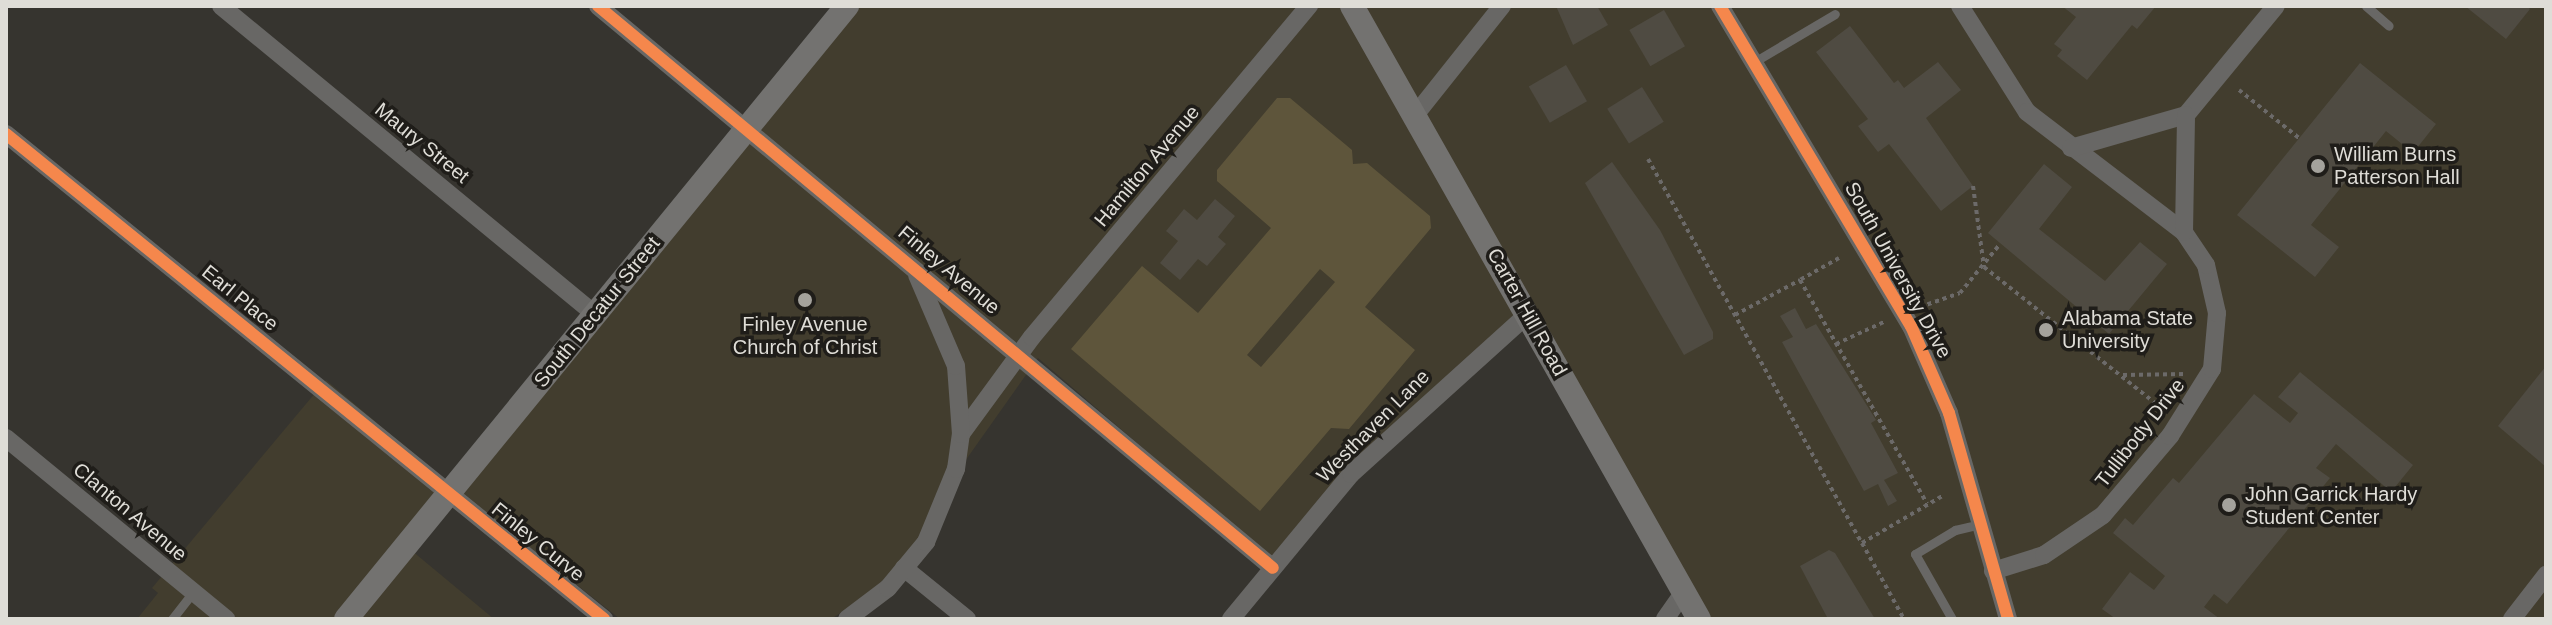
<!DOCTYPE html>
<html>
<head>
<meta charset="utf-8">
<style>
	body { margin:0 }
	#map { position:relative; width:2552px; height:625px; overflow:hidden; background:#36342f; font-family:Arial,sans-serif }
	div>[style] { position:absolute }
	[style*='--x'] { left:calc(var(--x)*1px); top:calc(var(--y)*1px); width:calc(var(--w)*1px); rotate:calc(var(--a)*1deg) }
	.built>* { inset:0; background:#423d2e }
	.green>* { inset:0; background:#5e553b }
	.building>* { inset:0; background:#4f4b42; transform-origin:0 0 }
	.path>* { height:4px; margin-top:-2px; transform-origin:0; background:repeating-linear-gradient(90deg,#6c6a69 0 4px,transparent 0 8px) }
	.lane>* { height:9px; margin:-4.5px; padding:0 4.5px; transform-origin:4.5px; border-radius:4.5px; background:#686765 }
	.street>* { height:18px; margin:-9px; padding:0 9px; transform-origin:9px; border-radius:9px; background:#686765 }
	.secondary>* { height:24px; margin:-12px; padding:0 12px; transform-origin:12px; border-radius:12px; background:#737270 }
	.cycleway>* { height:12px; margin:-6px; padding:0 6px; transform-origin:6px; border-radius:6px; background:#f5874c }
	.dots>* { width:22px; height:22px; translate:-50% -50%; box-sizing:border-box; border:4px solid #1f1d19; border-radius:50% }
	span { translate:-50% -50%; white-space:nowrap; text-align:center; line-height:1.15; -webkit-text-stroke:7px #1f1d19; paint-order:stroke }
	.street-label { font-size:20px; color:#dfddd7 }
	.poi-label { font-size:20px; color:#dfddd7 }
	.left { translate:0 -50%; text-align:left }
	.frame { position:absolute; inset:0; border:8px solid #dfddd7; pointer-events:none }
</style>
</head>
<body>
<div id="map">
	<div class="built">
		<i style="clip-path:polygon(855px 6px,2546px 6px,2546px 619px,1710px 619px,1529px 303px,1271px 558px,1038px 358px,941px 495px,916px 543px,873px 592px,831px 619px,620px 619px,458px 491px,411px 550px,494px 619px,137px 619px,158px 593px,152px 588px,326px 380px,458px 491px)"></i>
	</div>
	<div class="green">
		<i style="clip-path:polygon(evenodd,1277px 98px,1290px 98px,1352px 150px,1353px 164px,1367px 163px,1430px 216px,1431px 228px,1365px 307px,1415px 350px,1349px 429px,1331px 428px,1260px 511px,1071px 349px,1142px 266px,1198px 313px,1271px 228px,1217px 181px,1217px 170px,1277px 98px,1320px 269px,1335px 282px,1261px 367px,1247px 355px,1320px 269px)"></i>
	</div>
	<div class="building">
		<i style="clip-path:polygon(1556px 6px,1597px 6px,1608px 25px,1573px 45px)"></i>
		<i style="clip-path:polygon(2062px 6px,2156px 6px,2137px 29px,2132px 25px,2087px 80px,2057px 56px,2062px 50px,2054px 44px,2076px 17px)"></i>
		<i style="clip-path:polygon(2465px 6px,2527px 6px,2530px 9px,2506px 39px)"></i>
		<i style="left:1664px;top:10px;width:42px;height:40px;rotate:60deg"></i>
		<i style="clip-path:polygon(1850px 26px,1894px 83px,1898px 80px,1904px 88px,1938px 62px,1961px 90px,1926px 118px,1973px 186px,1941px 211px,1889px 144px,1878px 152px,1858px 126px,1868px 119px,1816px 52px)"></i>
		<i style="clip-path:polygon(2360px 63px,2436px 124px,2413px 153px,2386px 131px,2311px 225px,2339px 247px,2315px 277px,2237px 215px)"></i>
		<i style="left:1566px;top:65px;width:42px;height:43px;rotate:60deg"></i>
		<i style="left:1642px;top:87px;width:41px;height:41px;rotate:58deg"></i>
		<i style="clip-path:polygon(1612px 162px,1660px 230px,1713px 332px,1713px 339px,1684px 355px,1585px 183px)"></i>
		<i style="clip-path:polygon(2044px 164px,2072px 187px,2039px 229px,2105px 281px,2140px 242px,2167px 264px,2109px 334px,1988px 233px)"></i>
		<i style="clip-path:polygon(1215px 199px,1235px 216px,1218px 237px,1226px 244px,1207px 266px,1198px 259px,1180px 280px,1160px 263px,1178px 241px,1166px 231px,1184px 209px,1197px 220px)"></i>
		<i style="clip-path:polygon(1795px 308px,1806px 329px,1816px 324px,1876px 420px,1871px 423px,1898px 473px,1884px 480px,1897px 501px,1888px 506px,1878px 484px,1864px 491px,1782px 342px,1793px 337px,1780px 316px)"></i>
		<i style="clip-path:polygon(2546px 366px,2546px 467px,2498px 426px)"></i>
		<i style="clip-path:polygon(2300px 372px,2413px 465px,2391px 492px,2336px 444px,2316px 468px,2330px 478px,2227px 604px,2214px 594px,2204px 607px,2220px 619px,2116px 619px,2102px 609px,2130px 572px,2154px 590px,2165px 576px,2113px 533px,2125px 518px,2133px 525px,2173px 478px,2179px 483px,2254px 394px,2290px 423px,2298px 413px,2278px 397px)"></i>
		<i style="clip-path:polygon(1829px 550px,1835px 553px,1875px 619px,1828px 619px,1800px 566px)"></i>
	</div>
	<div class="path">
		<i style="--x:2239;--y:90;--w:77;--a:38.7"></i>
		<i style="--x:1648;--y:159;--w:440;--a:60.9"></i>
		<i style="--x:1862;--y:543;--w:95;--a:-30.3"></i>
		<i style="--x:1973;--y:186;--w:82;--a:82.3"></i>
		<i style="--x:1984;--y:267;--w:231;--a:38.5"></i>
		<i style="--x:1839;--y:258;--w:45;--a:150.6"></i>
		<i style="--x:1800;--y:280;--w:257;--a:60.4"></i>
		<i style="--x:1920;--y:307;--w:42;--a:-19.3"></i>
		<i style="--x:1960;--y:293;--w:63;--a:-50.8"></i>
		<i style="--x:1735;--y:315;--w:74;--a:-28.3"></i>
		<i style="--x:1836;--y:344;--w:55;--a:-24.7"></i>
		<i style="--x:2123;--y:375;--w:64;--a:-0.9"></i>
		<i style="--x:1862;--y:543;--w:87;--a:61.1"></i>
	</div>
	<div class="lane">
		<i style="--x:2366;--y:6;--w:30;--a:41"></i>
		<i style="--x:1754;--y:62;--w:94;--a:-30.7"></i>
		<i style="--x:172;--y:619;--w:34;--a:-52"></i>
		<i style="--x:1952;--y:619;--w:75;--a:-119.6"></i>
		<i style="--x:1915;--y:554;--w:47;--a:-31"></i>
		<i style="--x:1955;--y:530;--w:28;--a:-13"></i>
	</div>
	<div class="street">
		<i style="--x:221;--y:6;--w:484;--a:39.5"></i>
		<i style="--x:598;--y:6;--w:878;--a:39.78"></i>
		<i style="--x:1720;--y:6;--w:373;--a:59.2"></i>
		<i style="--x:1911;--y:326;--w:95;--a:66.4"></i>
		<i style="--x:1949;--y:413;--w:214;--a:74"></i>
		<i style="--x:1960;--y:6;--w:125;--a:57.7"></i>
		<i style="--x:2027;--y:112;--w:198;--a:37.4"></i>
		<i style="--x:1416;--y:114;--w:138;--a:-51.5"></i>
		<i style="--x:6;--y:134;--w:770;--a:39.04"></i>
		<i style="--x:2071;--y:148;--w:120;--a:-16"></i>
		<i style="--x:2186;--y:115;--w:141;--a:-50.5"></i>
		<i style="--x:961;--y:434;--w:120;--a:-53.8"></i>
		<i style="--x:1032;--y:337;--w:432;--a:-50.1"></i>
		<i style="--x:6;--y:438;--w:285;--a:39.4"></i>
		<i style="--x:904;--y:568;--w:81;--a:39"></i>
		<i style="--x:1993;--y:571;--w:53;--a:-17.4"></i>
		<i style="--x:2044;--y:555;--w:71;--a:-34.1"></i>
		<i style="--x:2103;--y:515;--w:104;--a:-49.7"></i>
		<i style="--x:2170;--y:436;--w:79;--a:-57.9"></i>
		<i style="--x:2212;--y:369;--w:56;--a:-84.9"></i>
		<i style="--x:2217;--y:313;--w:49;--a:-102.9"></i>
		<i style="--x:2206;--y:265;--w:40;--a:-124"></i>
		<i style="--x:2184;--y:232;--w:117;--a:-89"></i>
		<i style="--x:847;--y:619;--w:51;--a:-37.1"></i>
		<i style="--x:888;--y:588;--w:60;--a:-50.4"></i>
		<i style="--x:926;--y:542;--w:79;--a:-67.7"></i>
		<i style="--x:956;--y:469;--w:35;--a:-82"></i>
		<i style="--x:961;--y:434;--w:68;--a:-94.2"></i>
		<i style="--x:956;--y:366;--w:99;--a:-113.2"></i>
		<i style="--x:1231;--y:619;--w:188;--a:-50.4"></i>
		<i style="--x:1351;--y:474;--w:239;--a:-42.1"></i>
		<i style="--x:1665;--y:619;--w:33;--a:-55"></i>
		<i style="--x:2512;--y:619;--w:56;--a:-52.3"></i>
	</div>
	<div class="secondary">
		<i style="--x:1352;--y:6;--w:704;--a:60.49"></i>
		<i style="--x:346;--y:619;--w:792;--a:-50.74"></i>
	</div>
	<div class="cycleway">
		<i style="--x:598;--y:6;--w:878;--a:39.78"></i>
		<i style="--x:1720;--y:6;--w:373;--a:59.2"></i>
		<i style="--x:1911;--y:326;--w:95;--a:66.4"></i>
		<i style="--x:1949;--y:413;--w:214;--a:74"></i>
		<i style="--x:6;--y:134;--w:770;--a:39.04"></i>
	</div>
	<div class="dots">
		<i style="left:2318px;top:166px;background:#a4a29c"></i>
		<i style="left:805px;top:300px;background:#a4a29c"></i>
		<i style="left:2046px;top:330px;background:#a4a29c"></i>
		<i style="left:2229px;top:505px;background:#a4a29c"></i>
	</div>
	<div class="street-label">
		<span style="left:422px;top:143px;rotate:39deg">Maury Street</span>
		<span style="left:1147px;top:166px;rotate:-50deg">Hamilton Avenue</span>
		<span style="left:949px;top:270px;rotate:40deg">Finley Avenue</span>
		<span style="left:1898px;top:270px;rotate:61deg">South University Drive</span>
		<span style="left:240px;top:298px;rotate:39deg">Earl Place</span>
		<span style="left:597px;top:312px;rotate:-51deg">South Decatur Street</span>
		<span style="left:1527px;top:312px;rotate:61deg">Carter Hill Road</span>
		<span style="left:1373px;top:426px;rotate:-45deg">Westhaven Lane</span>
		<span style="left:2140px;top:433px;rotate:-52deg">Tullibody Drive</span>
		<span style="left:130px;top:512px;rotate:40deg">Clanton Avenue</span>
		<span style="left:538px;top:542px;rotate:39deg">Finley Curve</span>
	</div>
	<div class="poi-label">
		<span class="left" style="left:2334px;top:166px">William Burns<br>Patterson Hall</span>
		<span class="left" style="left:2062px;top:330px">Alabama State<br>University</span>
		<span style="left:805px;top:336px">Finley Avenue<br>Church of Christ</span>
		<span class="left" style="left:2245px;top:506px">John Garrick Hardy<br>Student Center</span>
	</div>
	<div class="frame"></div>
</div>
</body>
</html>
